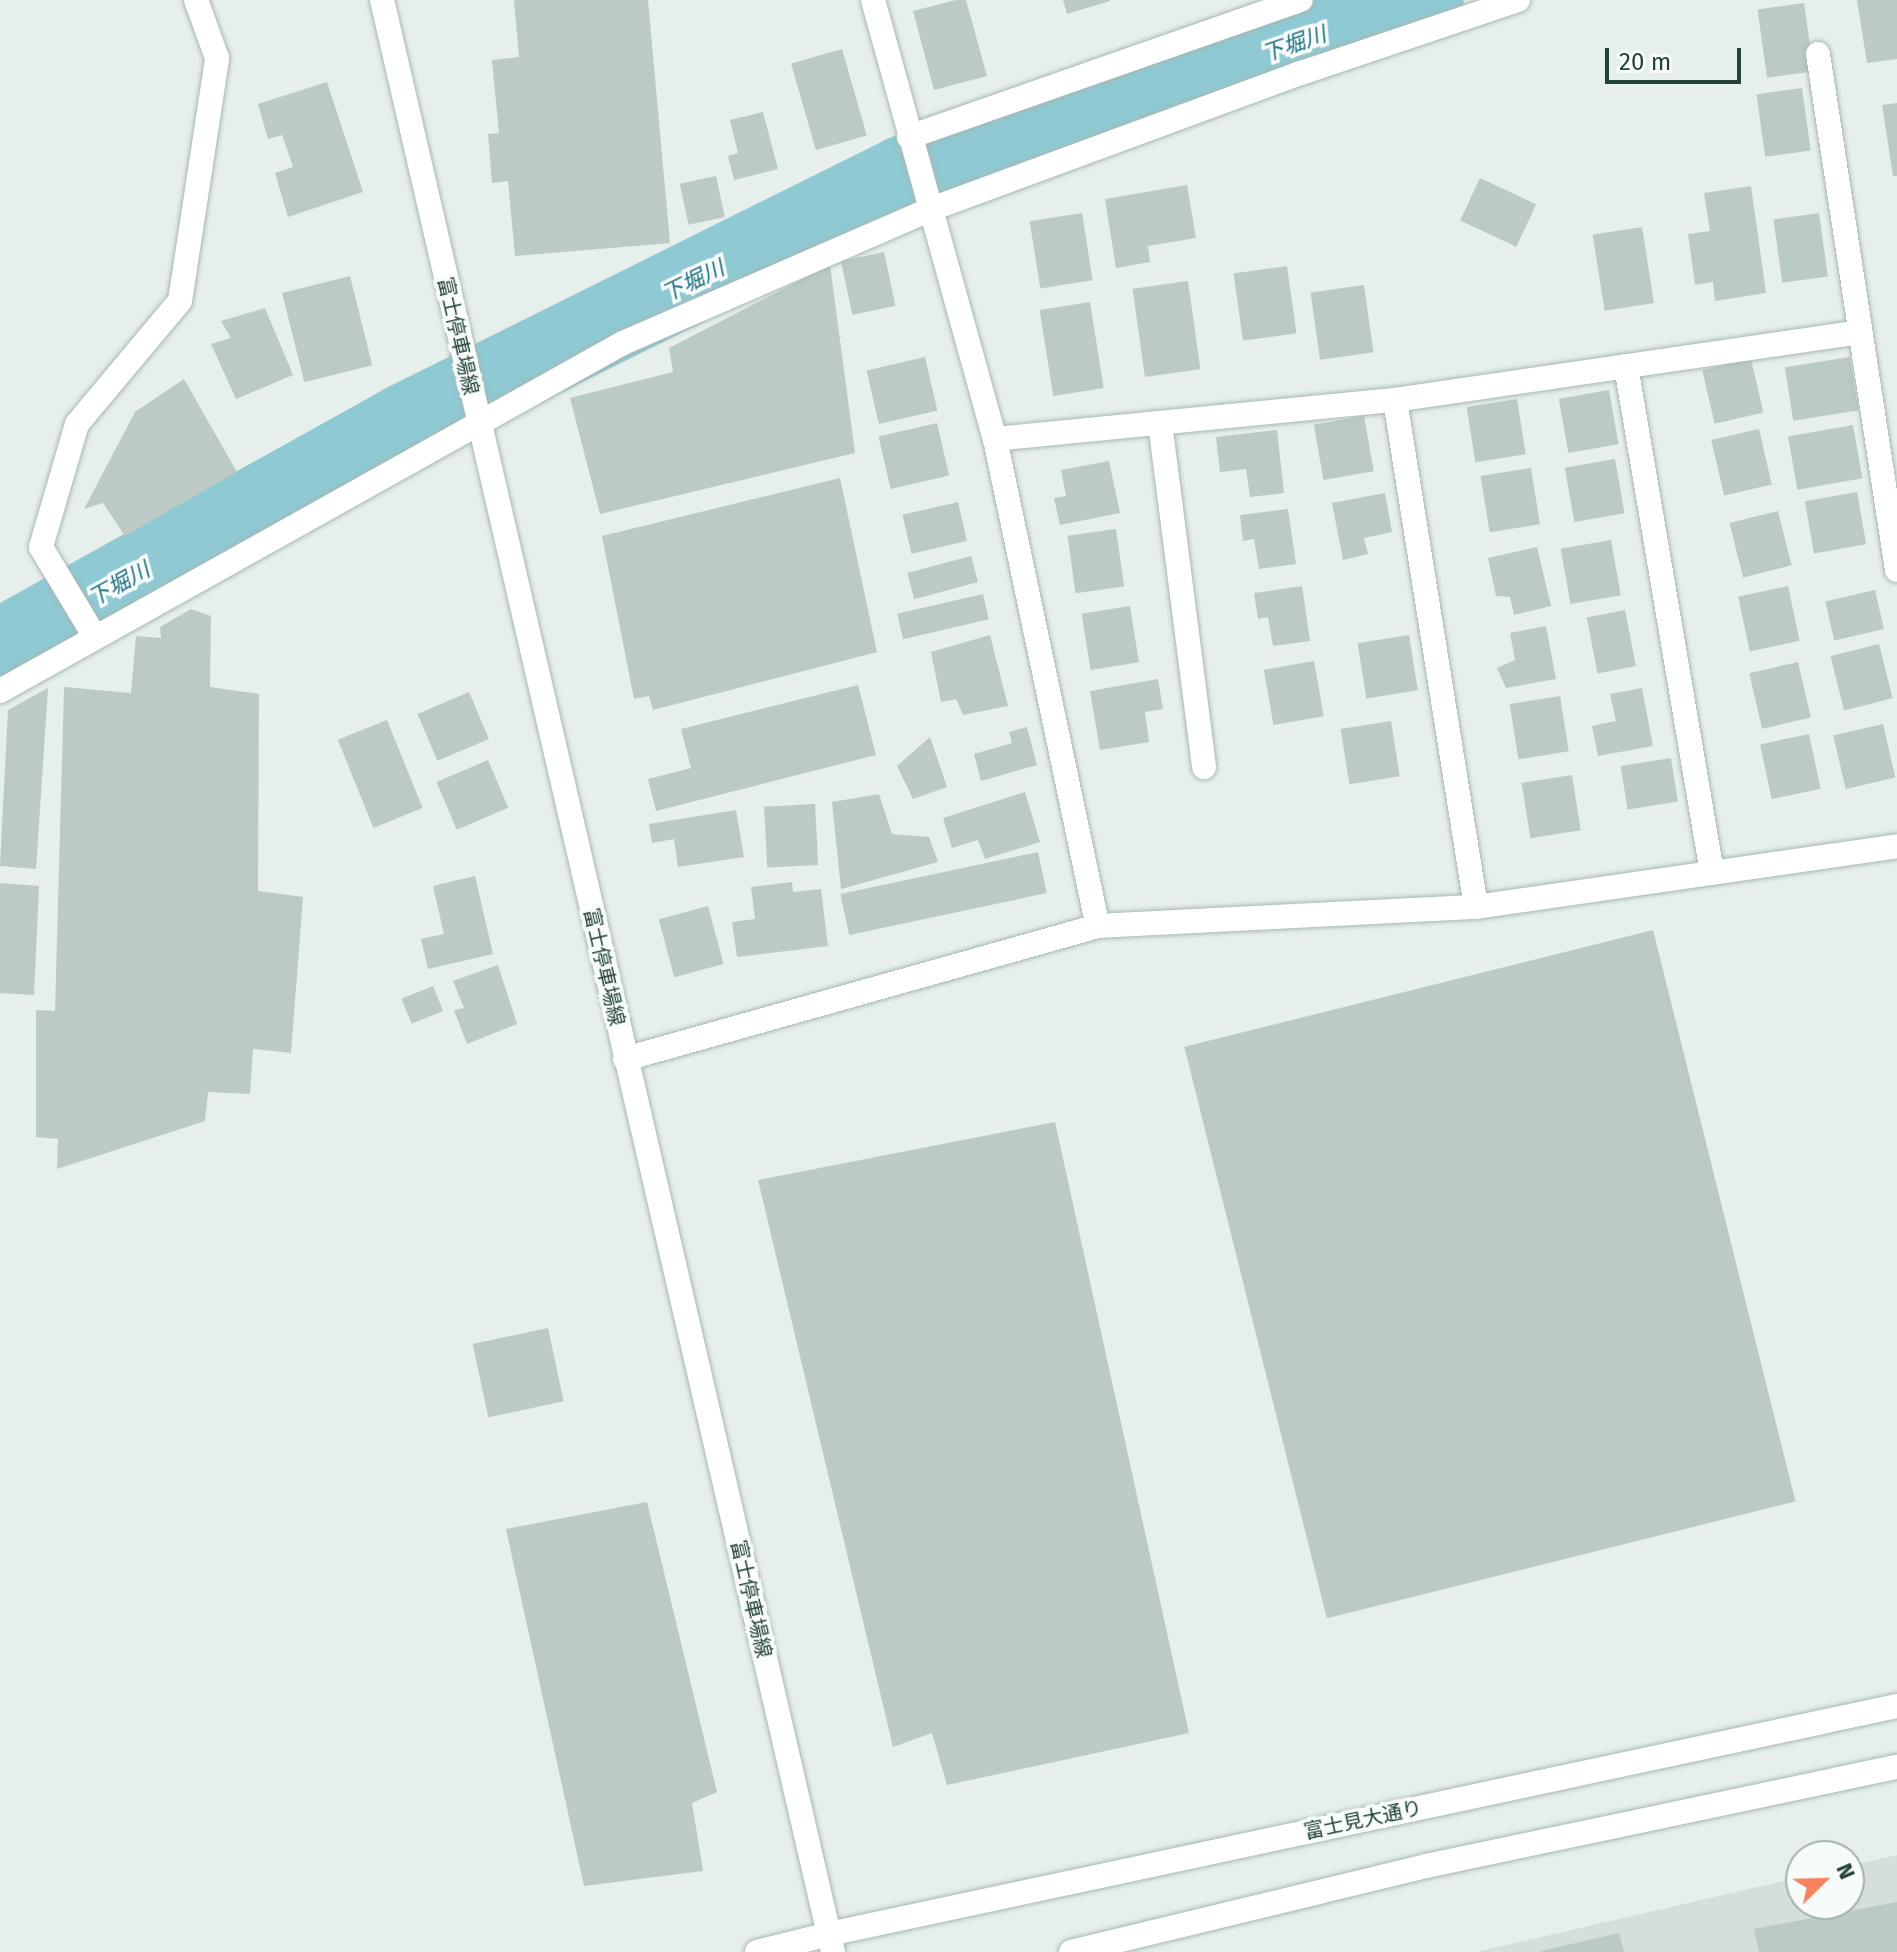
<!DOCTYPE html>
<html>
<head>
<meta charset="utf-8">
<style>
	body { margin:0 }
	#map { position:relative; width:1897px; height:1952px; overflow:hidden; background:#e6efeb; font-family:"Fira Sans","Noto Sans JP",sans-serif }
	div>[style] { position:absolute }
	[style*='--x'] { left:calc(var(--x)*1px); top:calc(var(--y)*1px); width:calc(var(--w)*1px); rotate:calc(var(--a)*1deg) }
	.built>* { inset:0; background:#d4dfda }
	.river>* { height:82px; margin:-41px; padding:0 41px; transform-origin:41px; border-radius:41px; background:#8ec9d4 }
	.building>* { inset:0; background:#bbcac4; transform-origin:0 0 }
	.roads { filter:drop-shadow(0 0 2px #a8b8b2) drop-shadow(0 0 2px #a8b8b2) }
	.minor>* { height:24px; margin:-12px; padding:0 12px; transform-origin:12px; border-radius:12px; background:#fff }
	.tertiary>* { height:24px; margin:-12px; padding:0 12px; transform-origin:12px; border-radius:12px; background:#fff }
	.secondary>* { height:24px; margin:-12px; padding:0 12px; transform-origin:12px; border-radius:12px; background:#fff }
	span { translate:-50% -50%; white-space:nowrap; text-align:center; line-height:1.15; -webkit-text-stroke:7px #f7fbf9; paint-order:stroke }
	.street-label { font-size:20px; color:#24423a }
	.water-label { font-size:22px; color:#1c6f80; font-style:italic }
	.north { position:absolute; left:1785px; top:1840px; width:80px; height:80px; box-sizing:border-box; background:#f7fbf9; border:2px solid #a3b1ad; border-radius:50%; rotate:67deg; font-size:22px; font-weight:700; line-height:32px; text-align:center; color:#24423a }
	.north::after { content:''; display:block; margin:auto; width:28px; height:36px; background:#f4845f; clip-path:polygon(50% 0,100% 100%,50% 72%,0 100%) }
	.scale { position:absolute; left:1605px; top:48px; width:136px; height:36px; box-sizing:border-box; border:4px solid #24423a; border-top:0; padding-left:10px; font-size:24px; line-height:28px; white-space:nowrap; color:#24423a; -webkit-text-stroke:6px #f7fbf9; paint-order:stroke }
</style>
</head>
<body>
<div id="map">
	<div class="built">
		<i style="clip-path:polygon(1897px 1855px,1897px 1952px,1476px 1952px,1801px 1877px,1801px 1904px,1849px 1904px,1849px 1866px)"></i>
	</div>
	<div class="river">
		<i style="--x:0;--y:650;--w:460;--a:-29.1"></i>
		<i style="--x:402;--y:426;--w:562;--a:-26.43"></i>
		<i style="--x:905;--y:176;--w:318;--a:-19.3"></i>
		<i style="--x:1205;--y:71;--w:229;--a:-18"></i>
	</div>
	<div class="building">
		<i style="clip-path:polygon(514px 0,648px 0,670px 243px,515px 256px,508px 181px,492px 183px,488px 134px,499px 133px,492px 60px,519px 57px)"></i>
		<i style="clip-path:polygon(956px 0,966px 0,987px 76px,934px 90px,913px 11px)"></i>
		<i style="clip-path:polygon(1063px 0,1110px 0,1110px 1px,1067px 14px)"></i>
		<i style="clip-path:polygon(1857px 0,1897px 0,1897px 59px,1867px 63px)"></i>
		<i style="left:1804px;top:3px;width:69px;height:47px;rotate:82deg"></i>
		<i style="left:842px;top:49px;width:90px;height:53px;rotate:74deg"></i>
		<i style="clip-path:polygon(327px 82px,363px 192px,288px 217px,275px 173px,293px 167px,282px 135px,268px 139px,258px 104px)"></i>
		<i style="left:1802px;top:88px;width:63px;height:46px;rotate:82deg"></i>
		<i style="clip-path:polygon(1897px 103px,1897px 176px,1893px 176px,1882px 105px)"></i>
		<i style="clip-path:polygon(763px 112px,778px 169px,734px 180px,728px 156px,738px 153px,730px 120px)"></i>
		<i style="left:716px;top:176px;width:42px;height:37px;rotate:78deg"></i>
		<i style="left:1480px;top:178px;width:62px;height:47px;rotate:25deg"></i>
		<i style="clip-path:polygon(1187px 185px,1196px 238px,1148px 246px,1150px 262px,1116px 268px,1105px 199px)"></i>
		<i style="clip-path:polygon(1751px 186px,1766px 293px,1715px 301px,1713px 282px,1695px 285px,1688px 234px,1710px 231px,1704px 193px)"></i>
		<i style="left:1082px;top:213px;width:68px;height:53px;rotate:81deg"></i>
		<i style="left:1819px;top:213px;width:64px;height:46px;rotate:82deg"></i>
		<i style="left:1642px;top:227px;width:77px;height:50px;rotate:81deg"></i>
		<i style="left:884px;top:252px;width:55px;height:44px;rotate:78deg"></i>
		<i style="clip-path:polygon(830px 265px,855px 453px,600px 514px,570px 398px,673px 372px,669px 348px)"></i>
		<i style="left:1287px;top:266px;width:68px;height:54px;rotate:82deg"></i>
		<i style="left:350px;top:276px;width:92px;height:70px;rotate:76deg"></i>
		<i style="left:1188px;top:281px;width:89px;height:56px;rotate:82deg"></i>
		<i style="left:1364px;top:285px;width:68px;height:54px;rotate:82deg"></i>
		<i style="left:1090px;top:302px;width:87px;height:51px;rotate:81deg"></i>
		<i style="clip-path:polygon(265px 308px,293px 375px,236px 399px,211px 344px,231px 338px,221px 321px)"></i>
		<i style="left:925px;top:357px;width:55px;height:60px;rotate:77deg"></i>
		<i style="left:1850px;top:357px;width:54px;height:66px;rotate:81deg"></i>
		<i style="left:1751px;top:359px;width:55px;height:50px;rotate:77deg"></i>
		<i style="clip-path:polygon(184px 379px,237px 472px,125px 536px,103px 503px,84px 509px,135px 412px)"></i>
		<i style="left:1609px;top:390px;width:55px;height:51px;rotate:80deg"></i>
		<i style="left:1517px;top:399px;width:56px;height:51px;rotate:81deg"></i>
		<i style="left:1364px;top:416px;width:56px;height:51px;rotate:80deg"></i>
		<i style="left:937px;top:423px;width:54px;height:60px;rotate:77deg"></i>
		<i style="left:1853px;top:425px;width:54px;height:66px;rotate:80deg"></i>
		<i style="left:1759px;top:429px;width:57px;height:49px;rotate:77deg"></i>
		<i style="clip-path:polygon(1277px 430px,1284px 493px,1250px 497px,1246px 469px,1220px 472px,1216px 437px)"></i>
		<i style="left:1615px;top:459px;width:55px;height:51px;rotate:80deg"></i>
		<i style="clip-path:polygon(1109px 461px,1120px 513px,1060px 525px,1054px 498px,1066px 496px,1061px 470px)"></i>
		<i style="left:1531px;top:468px;width:57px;height:51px;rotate:81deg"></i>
		<i style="clip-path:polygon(840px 478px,877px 652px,653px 710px,649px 696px,634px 699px,602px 536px)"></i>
		<i style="left:1857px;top:492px;width:53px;height:53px;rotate:80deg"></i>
		<i style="clip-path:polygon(1385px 493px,1392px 532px,1364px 538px,1368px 554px,1343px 560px,1332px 503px)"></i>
		<i style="left:958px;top:502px;width:40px;height:57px;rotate:77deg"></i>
		<i style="clip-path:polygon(1288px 509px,1296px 564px,1259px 569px,1254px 539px,1243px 541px,1240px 515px)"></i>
		<i style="left:1778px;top:511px;width:56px;height:50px;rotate:76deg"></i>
		<i style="left:1116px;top:529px;width:58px;height:49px;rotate:82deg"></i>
		<i style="left:1611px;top:540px;width:56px;height:51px;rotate:80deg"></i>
		<i style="clip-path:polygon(1537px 547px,1551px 606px,1514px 615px,1510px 597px,1496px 596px,1488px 558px)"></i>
		<i style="left:971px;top:556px;width:27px;height:66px;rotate:75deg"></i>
		<i style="clip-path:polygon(1302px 586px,1310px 641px,1273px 646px,1268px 617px,1258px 619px,1254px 593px)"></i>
		<i style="left:1788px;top:586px;width:56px;height:51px;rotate:78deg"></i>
		<i style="left:1875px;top:590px;width:40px;height:51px;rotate:77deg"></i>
		<i style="left:983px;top:594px;width:26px;height:88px;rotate:77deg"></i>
		<i style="left:1130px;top:606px;width:57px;height:49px;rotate:81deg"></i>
		<i style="clip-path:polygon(191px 609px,211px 616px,210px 687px,259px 694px,258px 891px,303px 897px,291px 1053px,253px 1049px,250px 1094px,208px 1092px,205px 1121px,57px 1169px,58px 1139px,36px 1137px,36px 1010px,55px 1011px,64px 687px,131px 693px,136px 636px,161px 638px,160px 627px)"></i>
		<i style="left:1625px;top:610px;width:57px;height:39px;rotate:79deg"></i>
		<i style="clip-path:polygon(1546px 626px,1556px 679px,1506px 688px,1497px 668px,1515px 660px,1510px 633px)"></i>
		<i style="clip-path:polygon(990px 635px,1008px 706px,963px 715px,956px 699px,941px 702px,931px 652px)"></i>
		<i style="left:1409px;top:635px;width:56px;height:52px;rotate:81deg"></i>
		<i style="left:1879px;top:644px;width:56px;height:50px;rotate:76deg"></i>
		<i style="left:1314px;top:661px;width:56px;height:51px;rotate:80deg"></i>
		<i style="left:1798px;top:662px;width:57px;height:50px;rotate:77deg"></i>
		<i style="clip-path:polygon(1158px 679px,1163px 709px,1145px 712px,1149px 742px,1100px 750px,1090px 691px)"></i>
		<i style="clip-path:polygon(858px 685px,876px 755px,656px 811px,648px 779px,691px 768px,681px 729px)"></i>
		<i style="clip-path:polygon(48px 688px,36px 869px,0 866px,8px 710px)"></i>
		<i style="clip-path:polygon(1642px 688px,1653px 746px,1598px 756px,1592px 726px,1616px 721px,1610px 694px)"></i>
		<i style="left:469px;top:692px;width:51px;height:56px;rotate:67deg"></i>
		<i style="left:1560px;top:696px;width:56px;height:51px;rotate:81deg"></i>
		<i style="left:387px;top:720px;width:95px;height:53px;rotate:68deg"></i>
		<i style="left:1391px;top:721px;width:56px;height:51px;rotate:81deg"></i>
		<i style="left:1883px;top:724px;width:55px;height:51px;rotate:77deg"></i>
		<i style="clip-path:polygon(1027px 727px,1037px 765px,981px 781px,974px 754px,1012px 743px,1009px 732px)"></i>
		<i style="left:1809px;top:734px;width:56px;height:50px;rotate:78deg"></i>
		<i style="clip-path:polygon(930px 737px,947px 787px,913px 799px,897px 766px)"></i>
		<i style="left:1671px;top:758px;width:44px;height:51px;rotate:81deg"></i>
		<i style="left:488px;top:760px;width:52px;height:56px;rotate:67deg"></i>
		<i style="left:1572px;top:775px;width:56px;height:51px;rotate:81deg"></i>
		<i style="clip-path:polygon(1025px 792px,1040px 842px,985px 859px,978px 840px,952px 848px,943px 818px)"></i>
		<i style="clip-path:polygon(879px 794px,892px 834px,929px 837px,938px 862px,841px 889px,832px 802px)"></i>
		<i style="left:815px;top:804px;width:61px;height:51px;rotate:87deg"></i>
		<i style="clip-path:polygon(736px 810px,744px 857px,678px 867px,674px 839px,652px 843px,649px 824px)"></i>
		<i style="left:1038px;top:852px;width:42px;height:202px;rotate:78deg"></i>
		<i style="clip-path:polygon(475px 876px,493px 954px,428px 969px,421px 939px,444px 934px,433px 886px)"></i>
		<i style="clip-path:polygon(792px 882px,793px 892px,821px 889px,828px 946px,737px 957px,732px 922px,755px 919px,751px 887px)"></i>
		<i style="clip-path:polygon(0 883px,39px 886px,34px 995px,0 993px)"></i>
		<i style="left:708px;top:906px;width:60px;height:51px;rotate:75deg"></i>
		<i style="left:1653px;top:930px;width:589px;height:483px;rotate:76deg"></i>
		<i style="clip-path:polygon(498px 965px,517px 1024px,467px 1044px,454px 1010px,464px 1008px,453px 981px)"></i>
		<i style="left:433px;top:986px;width:27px;height:34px;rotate:68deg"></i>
		<i style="clip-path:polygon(1055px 1122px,1189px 1733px,947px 1785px,932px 1733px,893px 1747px,758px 1180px)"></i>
		<i style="left:548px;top:1328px;width:75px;height:77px;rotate:78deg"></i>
		<i style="clip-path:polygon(647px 1502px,717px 1792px,692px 1803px,703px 1871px,584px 1886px,506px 1529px)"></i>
		<i style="clip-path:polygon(1897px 1902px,1897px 1952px,1759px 1952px,1754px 1929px)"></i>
		<i style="clip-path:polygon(1619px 1933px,1624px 1952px,1542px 1952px,1541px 1951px)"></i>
	</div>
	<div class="roads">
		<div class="minor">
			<i style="--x:873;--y:0;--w:456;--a:74.5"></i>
			<i style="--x:995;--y:439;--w:498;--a:78.1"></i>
			<i style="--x:1818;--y:54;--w:522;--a:81.3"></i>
			<i style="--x:909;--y:137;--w:415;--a:-19.3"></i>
			<i style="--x:1626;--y:366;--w:514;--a:80.37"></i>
			<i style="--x:1395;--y:400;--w:513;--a:80.92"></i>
			<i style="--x:1160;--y:423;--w:347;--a:82.7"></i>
			<i style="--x:995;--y:439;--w:402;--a:-5.6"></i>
			<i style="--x:1395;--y:400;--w:470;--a:-8.3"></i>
			<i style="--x:95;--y:637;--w:105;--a:-121"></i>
			<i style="--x:41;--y:547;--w:128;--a:-73.7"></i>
			<i style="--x:77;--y:424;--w:160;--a:-50.1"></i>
			<i style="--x:180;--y:301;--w:246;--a:-81.3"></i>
			<i style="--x:217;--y:58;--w:62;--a:-109.9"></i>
			<i style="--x:0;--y:691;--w:714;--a:-29.19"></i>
			<i style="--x:623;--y:343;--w:336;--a:-23.5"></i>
			<i style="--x:931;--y:209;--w:394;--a:-20.2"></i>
			<i style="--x:1301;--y:73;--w:229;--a:-18.6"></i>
			<i style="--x:625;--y:1059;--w:491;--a:-15.7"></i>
			<i style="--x:1098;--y:926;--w:378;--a:-2.9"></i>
			<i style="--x:1476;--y:907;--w:425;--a:-8.2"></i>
		</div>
		<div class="tertiary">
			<i style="--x:829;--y:1934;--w:1092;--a:-12.05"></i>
			<i style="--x:1071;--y:1952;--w:365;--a:-13.6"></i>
			<i style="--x:1426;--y:1866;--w:481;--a:-11.9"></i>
		</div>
		<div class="secondary">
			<i style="--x:382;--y:0;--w:2003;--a:76.99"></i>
			<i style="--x:757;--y:1952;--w:74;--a:-14"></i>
		</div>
	</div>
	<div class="street-label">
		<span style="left:458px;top:336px;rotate:77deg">富士停車場線</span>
		<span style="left:604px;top:967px;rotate:77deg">富士停車場線</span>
		<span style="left:751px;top:1599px;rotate:77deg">富士停車場線</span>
		<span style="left:1363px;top:1820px;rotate:-12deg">富士見大通り</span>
	</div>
	<div class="water-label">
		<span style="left:1294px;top:44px;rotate:-19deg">下堀川</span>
		<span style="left:693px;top:281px;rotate:-26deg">下堀川</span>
		<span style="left:119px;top:584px;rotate:-29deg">下堀川</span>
	</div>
	<div class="north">N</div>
	<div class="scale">20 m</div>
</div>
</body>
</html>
